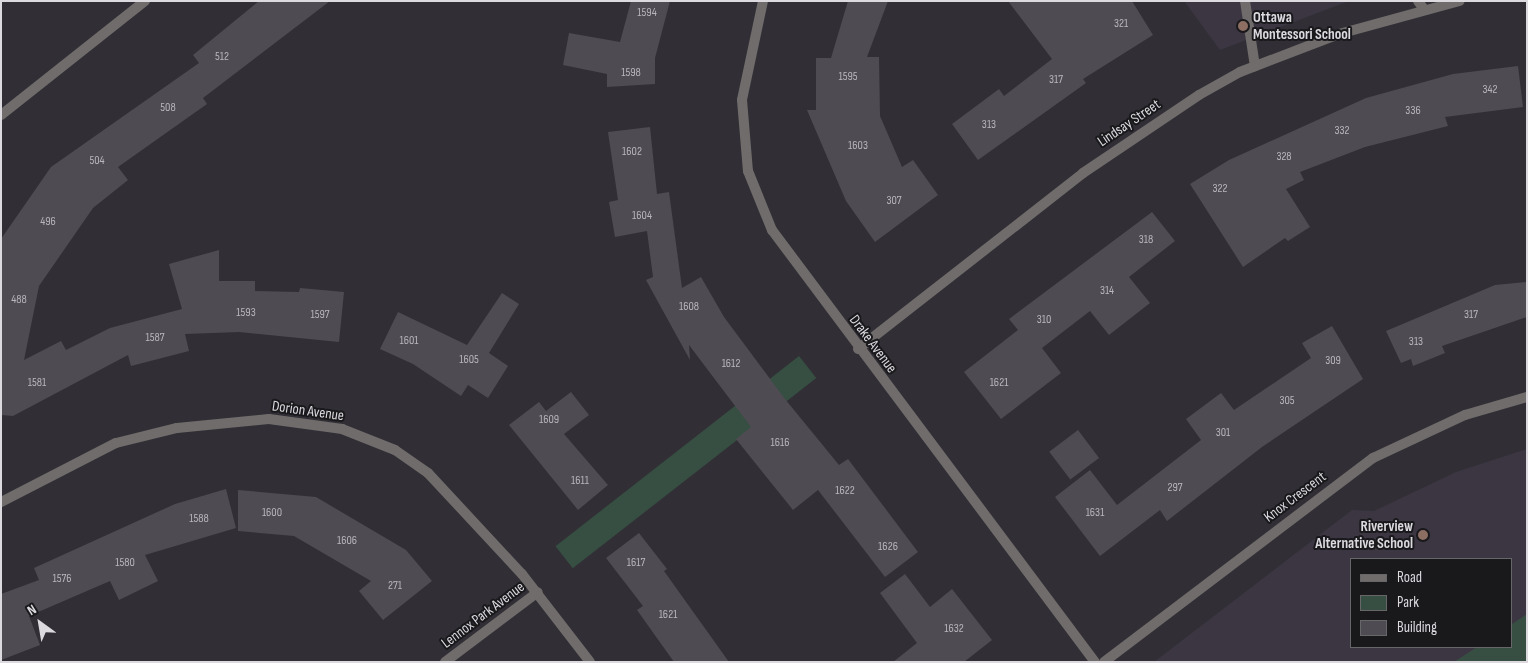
<!DOCTYPE html>
<html>
<head>
<meta charset="utf-8">
<style>
	body { margin:0 }
	#map { position:relative; width:1528px; height:663px; overflow:hidden; background:#312f35; font-family:"Sofia Sans Condensed",sans-serif }
	div>[style] { position:absolute }
	[style*='--x'] { left:calc(var(--x)*1px); top:calc(var(--y)*1px); width:calc(var(--w)*1px); rotate:calc(var(--a)*1deg) }
	.built>* { inset:0; background:#3b3642 }
	.green>* { inset:0; background:#364f42; transform-origin:0 0 }
	.building>* { inset:0; background:#4e4b52; transform-origin:0 0 }
	.lane>* { height:10px; margin:-5px; padding:0 5px; transform-origin:5px; border-radius:5px; background:#706c6b }
	.street>* { height:10px; margin:-5px; padding:0 5px; transform-origin:5px; border-radius:5px; background:#706c6b }
	.dots>* { width:14px; height:14px; translate:-50% -50%; box-sizing:border-box; border:2px solid #19181b; border-radius:50% }
	span { translate:-50% -50%; white-space:nowrap; text-align:center; line-height:1.15; -webkit-text-stroke:4px #19181b; paint-order:stroke }
	.number-label { font-size:12px; color:#b8b6bc }
	.number-label span { -webkit-text-stroke-width:0 }
	.poi-label { font-size:15px; color:#dcdadf; font-weight:700 }
	.left { translate:0 -50%; text-align:left }
	.right { translate:-100% -50%; text-align:right }
	.street-label { font-size:15px; color:#dcdadf }
	.frame { position:absolute; inset:0; border:2px solid #dcdadf; pointer-events:none }
	.legend { position:absolute; left:1350px; top:558px; width:162px; height:90px; box-sizing:border-box; background:#19181b; border:1px solid #676669; margin:0; padding:6px 9px; list-style:none; font-size:15px; color:#dcdadf }
	.legend li { display:flex; align-items:center; gap:10px; height:25px }
	.legend b { width:25px; border:1px solid #676669 }
	.north { position:absolute; left:15px; top:598px; width:50px; height:50px; -webkit-text-stroke:4px #19181b; paint-order:stroke; rotate:328deg; font-size:14px; font-weight:700; line-height:20px; text-align:center; color:#dcdadf }
	.north::after { content:''; display:block; margin:auto; width:18px; height:22px; background:#dcdadf; clip-path:polygon(50% 0,100% 100%,50% 72%,0 100%) }
</style>
</head>
<body>
<div id="map">
	<div class="built">
		<i style="clip-path:polygon(1184px 1px,1349px 1px,1220px 50px)"></i>
		<i style="clip-path:polygon(evenodd,1527px 449px,1527px 662px,1154px 662px,1352px 510px,1374px 511px,1456px 472px,1527px 449px,1352px 559px,1512px 559px,1512px 647px,1352px 647px,1352px 559px)"></i>
	</div>
	<div class="green">
		<i style="left:799px;top:356px;width:28px;height:309px;rotate:52deg"></i>
		<i style="clip-path:polygon(1527px 614px,1527px 662px,1454px 662px,1477px 647px,1512px 647px,1512px 624px)"></i>
	</div>
	<div class="building">
		<i style="clip-path:polygon(259px 1px,330px 1px,203px 98px,207px 104px,118px 167px,128px 180px,93px 208px,39px 286px,24px 360px,61px 341px,66px 350px,110px 328px,182px 309px,169px 264px,219px 250px,219px 281px,255px 281px,255px 291px,299px 292px,300px 288px,344px 292px,339px 342px,239px 332px,185px 334px,189px 351px,131px 366px,128px 355px,13px 416px,1px 415px,1px 239px,51px 167px,199px 63px,193px 55px)"></i>
		<i style="clip-path:polygon(631px 1px,670px 1px,655px 58px,655px 84px,607px 87px,607px 74px,563px 65px,569px 33px,620px 42px)"></i>
		<i style="clip-path:polygon(848px 1px,888px 1px,867px 57px,879px 57px,880px 116px,902px 167px,913px 160px,938px 195px,875px 242px,846px 201px,807px 110px,816px 110px,816px 58px,831px 58px)"></i>
		<i style="clip-path:polygon(1008px 1px,1132px 1px,1153px 35px,1083px 79px,1086px 83px,978px 160px,952px 124px,999px 89px,1004px 96px,1052px 59px)"></i>
		<i style="clip-path:polygon(1518px 66px,1523px 107px,1445px 117px,1448px 126px,1365px 147px,1300px 172px,1304px 180px,1286px 189px,1310px 227px,1288px 241px,1285px 238px,1243px 267px,1190px 184px,1229px 160px,1366px 98px,1453px 74px)"></i>
		<i style="clip-path:polygon(650px 127px,657px 194px,669px 192px,682px 288px,701px 277px,724px 317px,785px 399px,839px 465px,848px 459px,918px 552px,885px 577px,818px 490px,793px 510px,736px 439px,751px 427px,689px 345px,690px 360px,646px 280px,653px 277px,647px 231px,615px 237px,609px 202px,618px 200px,608px 132px)"></i>
		<i style="clip-path:polygon(1152px 212px,1175px 241px,1129px 277px,1150px 303px,1109px 335px,1090px 311px,1042px 348px,1061px 373px,1001px 419px,964px 372px,1018px 330px,1009px 319px)"></i>
		<i style="clip-path:polygon(1527px 282px,1527px 317px,1442px 346px,1445px 353px,1413px 366px,1411px 359px,1401px 363px,1386px 331px,1495px 285px)"></i>
		<i style="clip-path:polygon(502px 293px,519px 304px,489px 353px,508px 366px,488px 398px,468px 385px,461px 396px,413px 364px,380px 349px,398px 312px,467px 345px)"></i>
		<i style="clip-path:polygon(1332px 326px,1363px 379px,1262px 447px,1167px 521px,1160px 510px,1100px 556px,1055px 497px,1090px 470px,1117px 505px,1201px 440px,1186px 419px,1221px 393px,1234px 410px,1311px 358px,1302px 343px)"></i>
		<i style="clip-path:polygon(571px 392px,589px 415px,564px 434px,608px 485px,578px 510px,509px 425px,539px 402px,546px 411px)"></i>
		<i style="left:1078px;top:430px;width:35px;height:36px;rotate:53deg"></i>
		<i style="clip-path:polygon(226px 489px,236px 528px,145px 555px,158px 581px,119px 600px,110px 581px,29px 616px,40px 645px,1px 660px,1px 594px,39px 580px,34px 568px,175px 504px)"></i>
		<i style="clip-path:polygon(238px 490px,316px 497px,406px 550px,432px 581px,383px 620px,359px 591px,371px 581px,294px 536px,238px 531px)"></i>
		<i style="clip-path:polygon(639px 533px,667px 569px,664px 571px,729px 662px,674px 662px,637px 610px,643px 606px,606px 558px)"></i>
		<i style="clip-path:polygon(905px 574px,930px 607px,952px 589px,992px 640px,964px 662px,893px 662px,917px 643px,880px 593px)"></i>
	</div>
	<div class="lane">
		<i style="--x:1245;--y:1;--w:66;--a:81.3"></i>
		<i style="--x:1418;--y:1;--w:9;--a:54"></i>
	</div>
	<div class="street">
		<i style="--x:763;--y:1;--w:101;--a:102"></i>
		<i style="--x:742;--y:100;--w:71;--a:85.2"></i>
		<i style="--x:748;--y:171;--w:64;--a:67.9"></i>
		<i style="--x:772;--y:230;--w:539;--a:53.22"></i>
		<i style="--x:1;--y:115;--w:184;--a:-38.4"></i>
		<i style="--x:858;--y:349;--w:286;--a:-38"></i>
		<i style="--x:1083;--y:173;--w:140;--a:-33.9"></i>
		<i style="--x:1199;--y:95;--w:47;--a:-29.3"></i>
		<i style="--x:1240;--y:72;--w:106;--a:-21"></i>
		<i style="--x:1339;--y:34;--w:125;--a:-15.3"></i>
		<i style="--x:1;--y:502;--w:129;--a:-27.2"></i>
		<i style="--x:116;--y:443;--w:63;--a:-13.8"></i>
		<i style="--x:177;--y:428;--w:92;--a:-5.6"></i>
		<i style="--x:269;--y:419;--w:74;--a:7.8"></i>
		<i style="--x:342;--y:429;--w:57;--a:21.6"></i>
		<i style="--x:395;--y:450;--w:40;--a:34.9"></i>
		<i style="--x:428;--y:473;--w:138;--a:47.1"></i>
		<i style="--x:522;--y:574;--w:111;--a:52.3"></i>
		<i style="--x:445;--y:662;--w:116;--a:-37"></i>
		<i style="--x:1104;--y:662;--w:338;--a:-37.2"></i>
		<i style="--x:1373;--y:458;--w:102;--a:-25.1"></i>
		<i style="--x:1465;--y:415;--w:65;--a:-16.2"></i>
	</div>
	<div class="dots">
		<i style="left:1243px;top:26px;background:#8d6e63"></i>
		<i style="left:1423px;top:535px;background:#8d6e63"></i>
	</div>
	<div class="number-label">
		<span style="left:647px;top:13px">1594</span>
		<span style="left:1121px;top:24px">321</span>
		<span style="left:222px;top:57px">512</span>
		<span style="left:631px;top:73px">1598</span>
		<span style="left:848px;top:77px">1595</span>
		<span style="left:1056px;top:80px">317</span>
		<span style="left:1490px;top:90px">342</span>
		<span style="left:168px;top:108px">508</span>
		<span style="left:1413px;top:111px">336</span>
		<span style="left:989px;top:125px">313</span>
		<span style="left:1342px;top:131px">332</span>
		<span style="left:858px;top:146px">1603</span>
		<span style="left:632px;top:152px">1602</span>
		<span style="left:1284px;top:157px">328</span>
		<span style="left:97px;top:161px">504</span>
		<span style="left:1220px;top:189px">322</span>
		<span style="left:894px;top:201px">307</span>
		<span style="left:642px;top:216px">1604</span>
		<span style="left:48px;top:222px">496</span>
		<span style="left:1146px;top:240px">318</span>
		<span style="left:1107px;top:291px">314</span>
		<span style="left:19px;top:300px">488</span>
		<span style="left:689px;top:307px">1608</span>
		<span style="left:246px;top:313px">1593</span>
		<span style="left:320px;top:315px">1597</span>
		<span style="left:1471px;top:315px">317</span>
		<span style="left:1044px;top:320px">310</span>
		<span style="left:155px;top:338px">1587</span>
		<span style="left:409px;top:341px">1601</span>
		<span style="left:1416px;top:342px">313</span>
		<span style="left:469px;top:360px">1605</span>
		<span style="left:1333px;top:361px">309</span>
		<span style="left:731px;top:364px">1612</span>
		<span style="left:37px;top:383px">1581</span>
		<span style="left:999px;top:383px">1621</span>
		<span style="left:1287px;top:401px">305</span>
		<span style="left:549px;top:420px">1609</span>
		<span style="left:1223px;top:433px">301</span>
		<span style="left:780px;top:443px">1616</span>
		<span style="left:580px;top:481px">1611</span>
		<span style="left:1175px;top:488px">297</span>
		<span style="left:845px;top:491px">1622</span>
		<span style="left:272px;top:513px">1600</span>
		<span style="left:1095px;top:513px">1631</span>
		<span style="left:199px;top:519px">1588</span>
		<span style="left:347px;top:541px">1606</span>
		<span style="left:888px;top:547px">1626</span>
		<span style="left:125px;top:563px">1580</span>
		<span style="left:636px;top:563px">1617</span>
		<span style="left:62px;top:579px">1576</span>
		<span style="left:395px;top:586px">271</span>
		<span style="left:668px;top:615px">1621</span>
		<span style="left:954px;top:629px">1632</span>
	</div>
	<div class="poi-label">
		<span class="left" style="left:1253px;top:26px">Ottawa<br>Montessori School</span>
		<span class="right" style="left:1413px;top:535px">Riverview<br>Alternative School</span>
	</div>
	<div class="street-label">
		<span style="left:1129px;top:123px;rotate:-34deg">Lindsay Street</span>
		<span style="left:873px;top:344px;rotate:53deg">Drake Avenue</span>
		<span style="left:308px;top:411px;rotate:8deg">Dorion Avenue</span>
		<span style="left:1295px;top:497px;rotate:-37deg">Knox Crescent</span>
		<span style="left:483px;top:615px;rotate:-37deg">Lennox Park Avenue</span>
	</div>
	<div class="frame"></div>
	<ul class="legend">
	<li><b style="height:6px;background:#706c6b"></b>Road</li>
	<li><b style="height:14px;background:#364f42"></b>Park</li>
	<li><b style="height:14px;background:#4e4b52"></b>Building</li>
	</ul>
	<div class="north">N</div>
</div>
</body>
</html>
